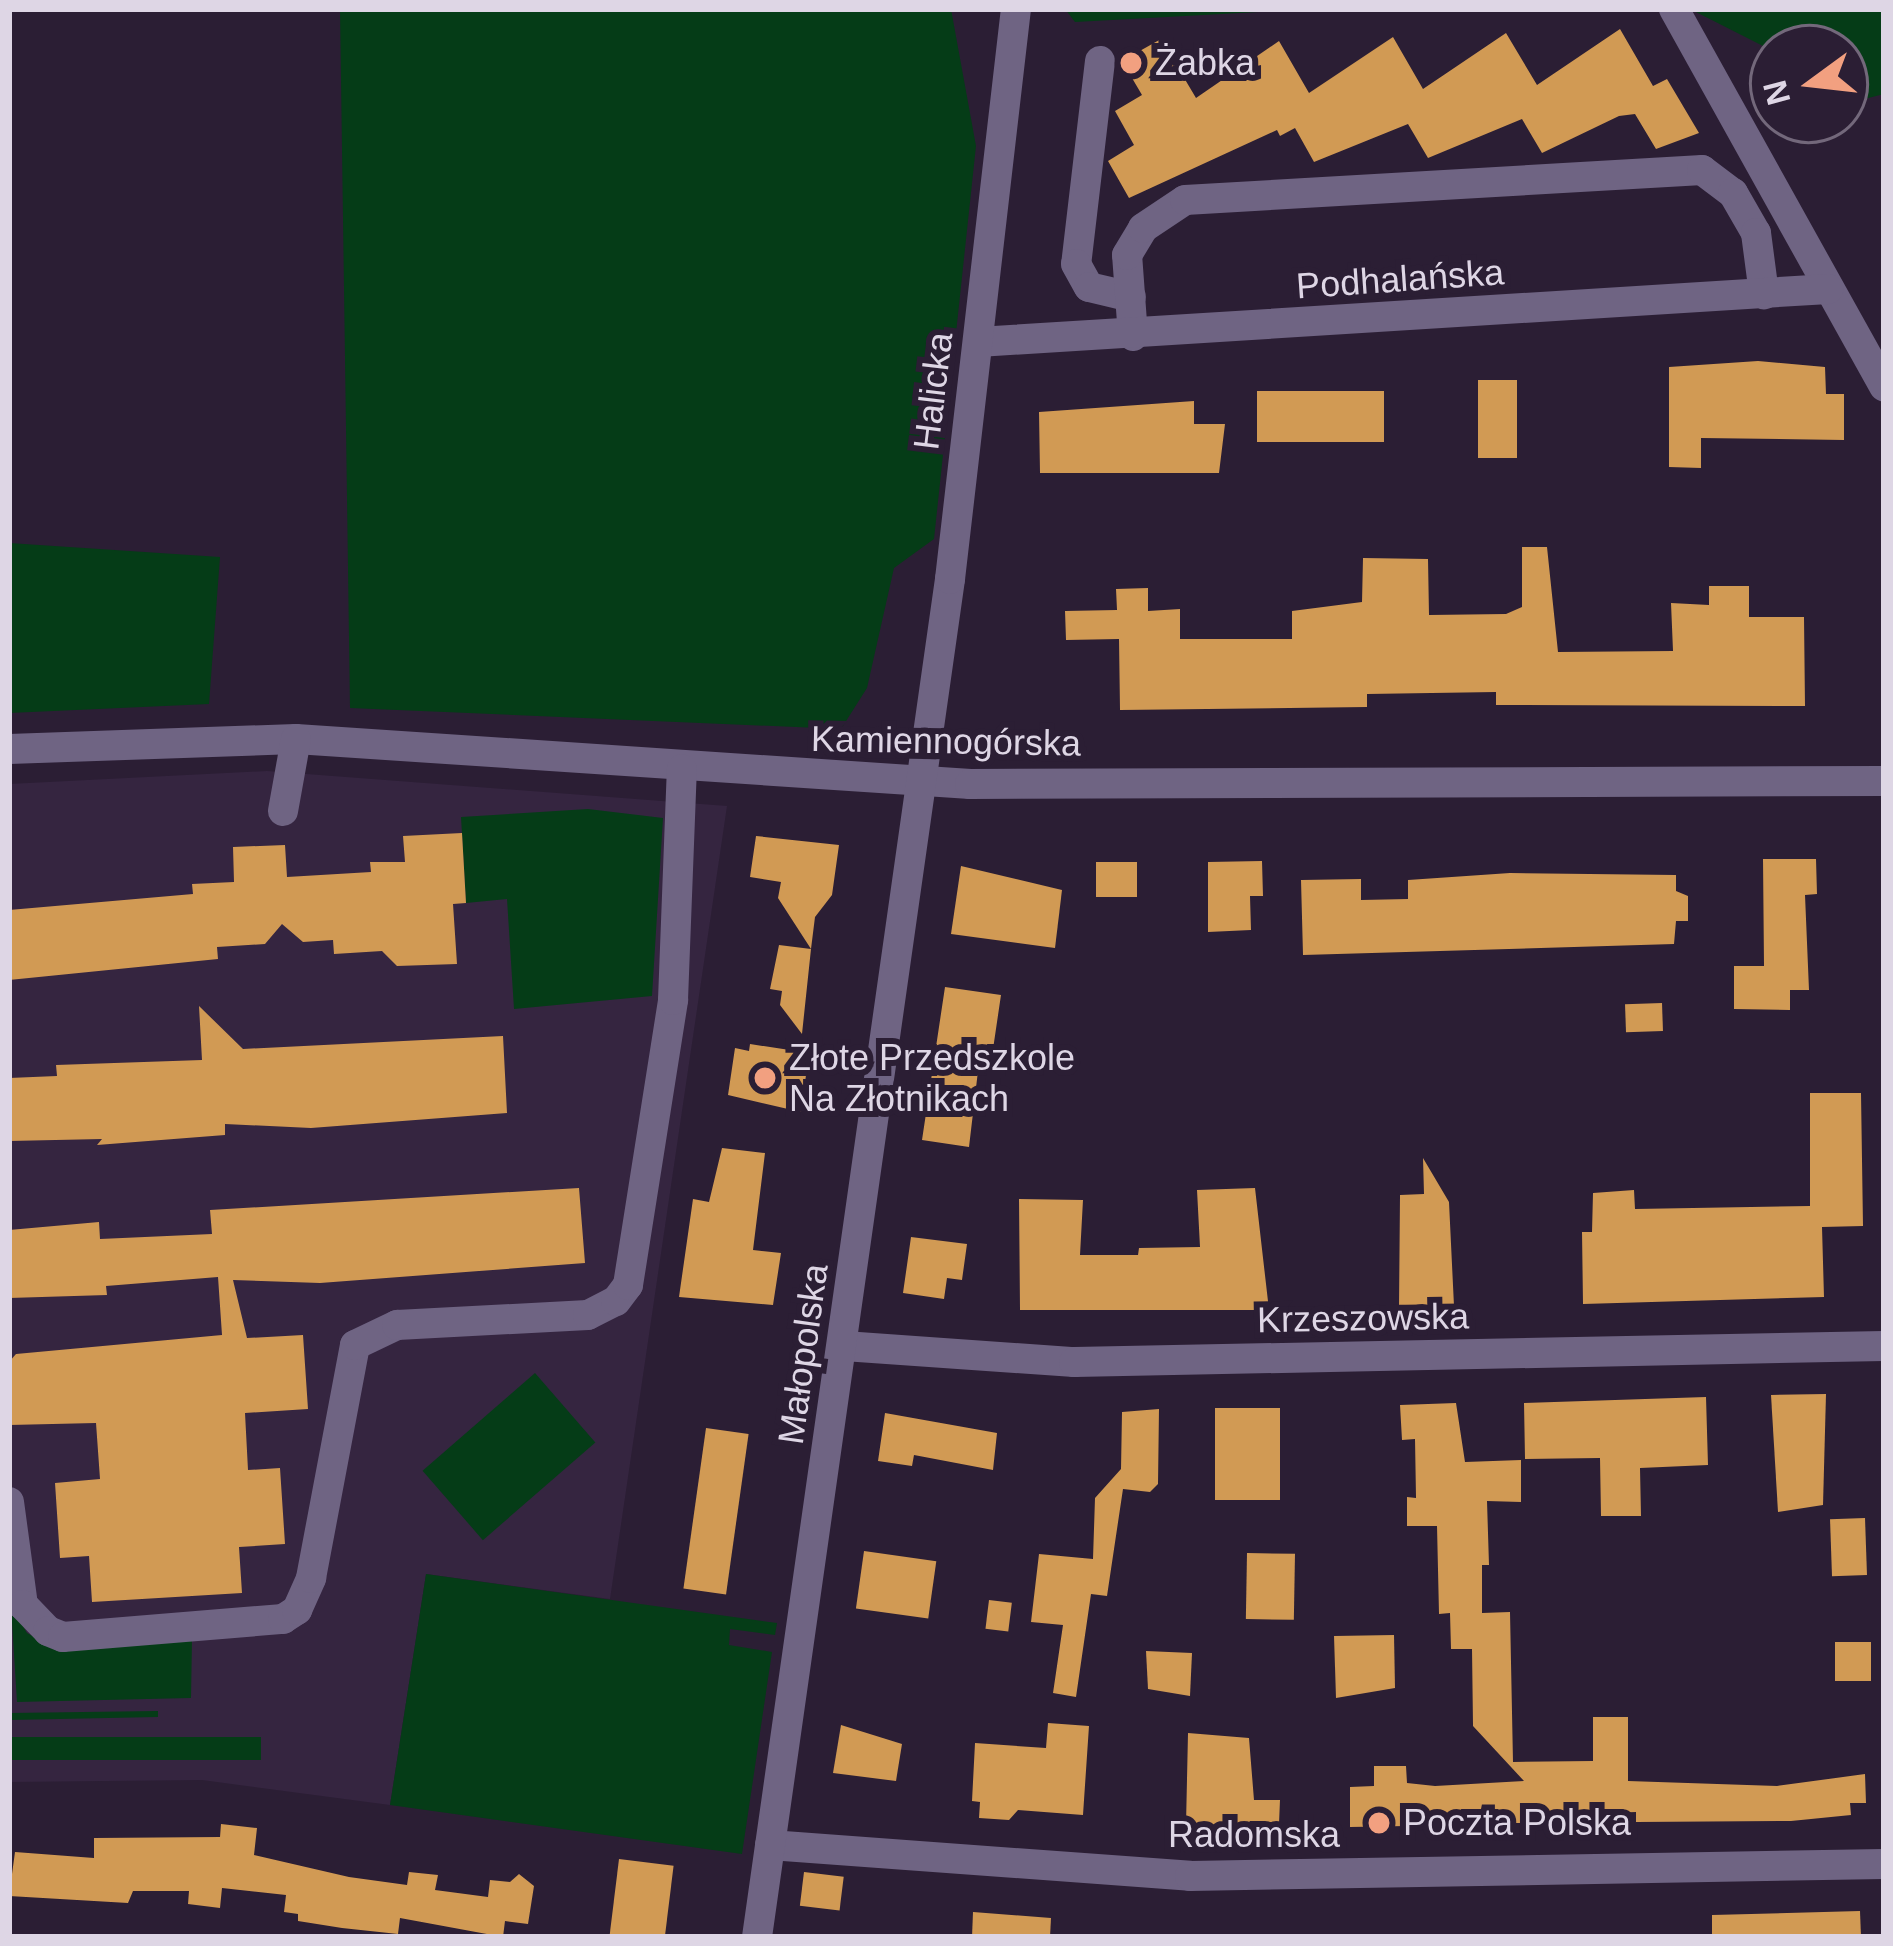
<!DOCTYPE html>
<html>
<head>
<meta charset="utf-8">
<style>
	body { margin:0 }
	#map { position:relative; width:1893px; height:1946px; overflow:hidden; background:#2b1e34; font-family:Helvetica,sans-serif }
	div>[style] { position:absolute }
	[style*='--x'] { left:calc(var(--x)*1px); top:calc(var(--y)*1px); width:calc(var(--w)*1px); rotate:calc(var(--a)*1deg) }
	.built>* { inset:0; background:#352540 }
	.green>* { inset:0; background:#053c17; transform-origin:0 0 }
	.building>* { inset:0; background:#d19a54; transform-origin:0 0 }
	.minor>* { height:30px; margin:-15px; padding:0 15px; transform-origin:15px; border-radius:15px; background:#6f6483 }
	.dots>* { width:33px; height:33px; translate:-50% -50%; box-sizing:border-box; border:6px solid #2b1e34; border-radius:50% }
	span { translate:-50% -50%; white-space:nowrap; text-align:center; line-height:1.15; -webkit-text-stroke:12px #2b1e34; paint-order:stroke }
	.poi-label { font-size:36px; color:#ded6e5 }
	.left { translate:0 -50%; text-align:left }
	.street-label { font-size:36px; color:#ded6e5 }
	.frame { position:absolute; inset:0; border:12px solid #ded6e5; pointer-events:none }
	.north { position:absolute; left:1749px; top:24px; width:120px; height:120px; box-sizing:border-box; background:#2b1e34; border:3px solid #73687b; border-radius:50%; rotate:255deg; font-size:33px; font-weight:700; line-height:48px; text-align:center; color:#ded6e5 }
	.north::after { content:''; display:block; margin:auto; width:42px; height:54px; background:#f2a080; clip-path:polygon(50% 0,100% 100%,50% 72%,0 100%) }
</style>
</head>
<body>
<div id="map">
	<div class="built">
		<i style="clip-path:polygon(267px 771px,727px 806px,610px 1599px,426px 1574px,390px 1805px,202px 1780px,9px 1782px,9px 784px)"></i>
	</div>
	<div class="green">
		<i style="clip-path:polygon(340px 9px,951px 9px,976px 146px,934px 539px,894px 568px,867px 688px,841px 729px,350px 708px)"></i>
		<i style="clip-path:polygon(1065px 9px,1311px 9px,1075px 22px)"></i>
		<i style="clip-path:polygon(1690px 9px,1884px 9px,1884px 94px,1845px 104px,1845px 48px,1773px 48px,1779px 120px,1764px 124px,1765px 47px)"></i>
		<i style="clip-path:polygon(9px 543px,220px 557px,209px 704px,9px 713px)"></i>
		<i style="clip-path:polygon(588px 809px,663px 818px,652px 996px,514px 1009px,507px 899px,466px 903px,461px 817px)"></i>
		<i style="left:535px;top:1373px;width:92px;height:149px;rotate:49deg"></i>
		<i style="clip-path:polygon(426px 1574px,777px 1623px,775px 1635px,730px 1629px,729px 1645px,772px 1652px,742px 1854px,390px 1805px)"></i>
		<i style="clip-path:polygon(11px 1606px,27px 1633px,52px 1646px,192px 1639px,191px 1698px,17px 1702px)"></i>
		<i style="clip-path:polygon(158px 1711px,158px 1717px,9px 1720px,9px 1713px)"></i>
		<i style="left:261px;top:1737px;width:23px;height:252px;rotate:90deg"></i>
	</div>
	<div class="building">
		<i style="clip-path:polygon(1620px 29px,1653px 86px,1667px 79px,1699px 133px,1656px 149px,1635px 114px,1619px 116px,1542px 153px,1522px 119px,1428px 158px,1408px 124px,1314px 162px,1295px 128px,1280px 136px,1277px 130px,1129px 198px,1108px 161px,1134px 145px,1115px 111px,1142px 95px,1122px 61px,1161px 39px,1196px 98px,1279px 41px,1309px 93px,1393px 37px,1423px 89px,1506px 33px,1537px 85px)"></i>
		<i style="clip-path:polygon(1758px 361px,1825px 367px,1826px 394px,1844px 394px,1844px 440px,1701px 438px,1701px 468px,1669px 467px,1669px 367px)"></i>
		<i style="left:1478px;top:380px;width:39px;height:78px"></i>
		<i style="left:1384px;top:391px;width:51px;height:127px;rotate:90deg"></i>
		<i style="clip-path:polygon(1194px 401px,1194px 424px,1225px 424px,1219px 473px,1040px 473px,1039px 412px)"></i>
		<i style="clip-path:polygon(1522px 547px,1547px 547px,1558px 652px,1673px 651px,1671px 603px,1709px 605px,1709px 586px,1749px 586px,1749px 617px,1804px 617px,1805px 706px,1496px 705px,1496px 692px,1367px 694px,1367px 707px,1120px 710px,1119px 639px,1066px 640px,1065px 611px,1117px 610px,1116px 589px,1148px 588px,1148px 611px,1180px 609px,1180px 639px,1292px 639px,1292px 611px,1362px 602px,1363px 558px,1428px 559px,1429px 615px,1506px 614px,1522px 607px)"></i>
		<i style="clip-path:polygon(462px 833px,466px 903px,453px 904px,457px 964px,397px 966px,382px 951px,334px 954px,333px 940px,303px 942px,282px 924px,265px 944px,217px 947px,218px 959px,9px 980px,9px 910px,193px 894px,192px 884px,234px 882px,233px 847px,285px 845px,287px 877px,371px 872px,370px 862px,405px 862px,403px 836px)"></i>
		<i style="clip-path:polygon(756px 836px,839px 845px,832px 895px,815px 917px,811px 949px,778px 898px,781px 882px,750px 877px)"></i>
		<i style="clip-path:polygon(1763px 859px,1816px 859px,1817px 894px,1805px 895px,1809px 990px,1790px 990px,1790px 1010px,1734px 1009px,1734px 966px,1764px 966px)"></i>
		<i style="clip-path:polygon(1262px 861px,1263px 896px,1250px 896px,1251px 930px,1208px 932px,1208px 862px)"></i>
		<i style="left:1137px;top:862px;width:35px;height:41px;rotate:90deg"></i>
		<i style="clip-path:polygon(961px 866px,1062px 890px,1055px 948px,951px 934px)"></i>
		<i style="clip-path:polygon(1510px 873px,1676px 875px,1676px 891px,1688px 896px,1688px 921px,1676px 921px,1674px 944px,1303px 955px,1301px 880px,1361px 879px,1361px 900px,1408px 899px,1408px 880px)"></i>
		<i style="clip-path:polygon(779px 945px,811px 949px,802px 1034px,780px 1005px,782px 991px,770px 989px)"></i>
		<i style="clip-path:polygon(945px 987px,1001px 995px,992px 1056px,980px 1054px,969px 1147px,922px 1140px)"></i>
		<i style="left:1662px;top:1003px;width:28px;height:37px;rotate:88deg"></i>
		<i style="clip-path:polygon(199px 1006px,243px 1049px,503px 1036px,507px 1113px,311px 1128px,225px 1124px,225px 1135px,97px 1145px,102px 1139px,9px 1141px,9px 1078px,57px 1076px,56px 1065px,202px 1060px)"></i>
		<i style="clip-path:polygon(750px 1044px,809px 1053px,801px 1112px,728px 1095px,735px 1048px,749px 1051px)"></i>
		<i style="clip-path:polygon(1810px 1093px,1861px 1093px,1863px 1226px,1822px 1227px,1824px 1297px,1583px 1304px,1582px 1232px,1592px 1232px,1593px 1193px,1634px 1190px,1635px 1209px,1810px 1206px)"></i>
		<i style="clip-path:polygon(722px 1148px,765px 1153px,753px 1250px,781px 1253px,773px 1305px,679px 1297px,693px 1199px,709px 1202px)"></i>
		<i style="clip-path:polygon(1423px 1158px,1449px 1202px,1454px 1306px,1399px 1307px,1400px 1195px,1424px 1194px)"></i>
		<i style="clip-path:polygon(579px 1188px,585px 1263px,320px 1283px,233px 1280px,247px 1338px,303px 1335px,308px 1409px,245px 1413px,248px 1470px,280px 1468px,285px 1544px,239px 1547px,242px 1593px,92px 1602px,89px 1556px,60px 1558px,55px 1483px,100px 1479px,96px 1423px,9px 1425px,9px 1362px,16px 1354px,222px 1335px,218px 1277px,106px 1286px,107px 1295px,9px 1298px,9px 1230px,99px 1222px,100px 1239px,212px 1234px,210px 1210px)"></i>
		<i style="clip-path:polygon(1255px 1188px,1269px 1310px,1020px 1310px,1019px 1199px,1083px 1200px,1080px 1255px,1138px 1255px,1139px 1248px,1200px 1247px,1197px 1190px)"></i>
		<i style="clip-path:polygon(911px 1237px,967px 1244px,962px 1280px,947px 1278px,944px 1299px,903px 1293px)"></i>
		<i style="clip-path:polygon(1826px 1394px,1823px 1505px,1778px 1512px,1771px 1395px)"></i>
		<i style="clip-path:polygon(1706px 1397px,1708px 1465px,1640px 1468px,1641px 1516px,1601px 1516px,1600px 1458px,1525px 1459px,1524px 1403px)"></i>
		<i style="clip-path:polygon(1456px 1403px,1465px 1462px,1521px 1460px,1521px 1502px,1487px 1501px,1489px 1565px,1482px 1565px,1482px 1613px,1510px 1612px,1513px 1762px,1593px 1761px,1593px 1717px,1628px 1717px,1628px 1781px,1777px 1786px,1865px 1774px,1866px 1803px,1850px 1803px,1851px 1815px,1791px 1821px,1636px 1822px,1636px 1812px,1582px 1814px,1582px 1823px,1503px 1823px,1504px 1836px,1464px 1836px,1464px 1825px,1350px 1827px,1350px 1787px,1374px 1786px,1374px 1766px,1406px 1766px,1407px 1783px,1435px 1786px,1524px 1781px,1473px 1726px,1472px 1649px,1451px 1649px,1450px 1613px,1439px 1614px,1437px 1526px,1407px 1526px,1407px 1497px,1416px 1498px,1415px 1439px,1402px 1440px,1400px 1405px)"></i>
		<i style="left:1215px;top:1408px;width:65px;height:92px"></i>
		<i style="clip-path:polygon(1159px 1409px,1158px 1484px,1150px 1492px,1123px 1489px,1107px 1596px,1091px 1594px,1076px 1697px,1053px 1693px,1063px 1625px,1031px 1622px,1039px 1554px,1093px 1559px,1095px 1498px,1121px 1469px,1122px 1412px)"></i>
		<i style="clip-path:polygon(885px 1413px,997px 1433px,993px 1470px,914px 1455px,912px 1466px,878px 1461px)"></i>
		<i style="left:706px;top:1428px;width:43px;height:162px;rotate:8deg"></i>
		<i style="left:1865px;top:1518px;width:57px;height:35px;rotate:88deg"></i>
		<i style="left:864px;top:1551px;width:73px;height:58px;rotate:8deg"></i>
		<i style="left:1247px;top:1553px;width:48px;height:66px;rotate:1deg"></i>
		<i style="left:989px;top:1600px;width:23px;height:29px;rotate:7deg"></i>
		<i style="clip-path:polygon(1394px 1635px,1395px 1688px,1336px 1698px,1334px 1636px)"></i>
		<i style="left:1871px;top:1642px;width:39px;height:36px;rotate:90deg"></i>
		<i style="clip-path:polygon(1146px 1651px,1192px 1653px,1190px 1696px,1148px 1689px)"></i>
		<i style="clip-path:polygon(1048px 1723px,1089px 1726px,1083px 1815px,1018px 1810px,1009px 1820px,979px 1818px,980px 1802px,972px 1801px,975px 1743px,1046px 1748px)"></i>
		<i style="clip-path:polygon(841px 1725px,902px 1744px,896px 1781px,833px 1773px)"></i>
		<i style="clip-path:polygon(1188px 1733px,1249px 1738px,1254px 1800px,1280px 1800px,1279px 1824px,1186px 1825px)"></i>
		<i style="clip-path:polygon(221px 1824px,257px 1828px,254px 1855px,349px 1877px,407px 1885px,409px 1872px,438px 1875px,435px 1890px,488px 1897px,490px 1880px,510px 1882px,519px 1874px,534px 1886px,528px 1924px,505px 1921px,503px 1937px,400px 1918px,398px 1934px,342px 1928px,298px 1921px,298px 1914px,284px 1912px,286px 1895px,222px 1888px,220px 1908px,188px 1904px,189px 1891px,133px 1891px,128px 1903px,9px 1896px,15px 1852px,94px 1858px,94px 1838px,220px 1837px)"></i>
		<i style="left:619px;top:1859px;width:55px;height:79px;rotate:7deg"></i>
		<i style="left:804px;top:1872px;width:40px;height:34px;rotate:7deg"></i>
		<i style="clip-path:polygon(1860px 1911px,1861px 1937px,1712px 1937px,1712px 1915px)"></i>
		<i style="clip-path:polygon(973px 1912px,1051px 1918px,1050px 1937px,972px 1937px)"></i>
	</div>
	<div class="minor">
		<i style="--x:1674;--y:9;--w:432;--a:60.9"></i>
		<i style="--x:1100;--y:61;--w:204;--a:96.7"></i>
		<i style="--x:1076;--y:264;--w:26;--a:61"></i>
		<i style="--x:1089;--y:287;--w:43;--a:13.4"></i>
		<i style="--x:1133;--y:336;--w:81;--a:-94.2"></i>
		<i style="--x:1127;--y:255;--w:31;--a:-59"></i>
		<i style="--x:1143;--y:228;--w:50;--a:-33.7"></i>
		<i style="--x:1185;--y:200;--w:518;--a:-3.32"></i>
		<i style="--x:1702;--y:170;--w:39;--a:37"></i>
		<i style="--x:1733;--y:193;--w:46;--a:60.1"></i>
		<i style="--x:1756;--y:233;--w:62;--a:82.5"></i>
		<i style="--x:978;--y:342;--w:852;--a:-3.57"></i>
		<i style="--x:9;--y:749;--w:287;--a:-2"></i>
		<i style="--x:296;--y:739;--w:676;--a:3.82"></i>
		<i style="--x:970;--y:784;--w:914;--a:-0.19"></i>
		<i style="--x:283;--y:811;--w:73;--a:-79.8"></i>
		<i style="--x:844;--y:1346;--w:231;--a:4"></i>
		<i style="--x:1074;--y:1362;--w:810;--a:-1.13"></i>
		<i style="--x:9;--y:1502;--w:104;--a:82.3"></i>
		<i style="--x:23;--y:1605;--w:36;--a:46"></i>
		<i style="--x:48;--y:1631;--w:16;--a:22"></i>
		<i style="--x:63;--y:1637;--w:221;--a:-4.7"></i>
		<i style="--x:283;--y:1619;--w:17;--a:-33"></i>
		<i style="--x:297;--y:1610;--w:35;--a:-66"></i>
		<i style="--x:311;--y:1578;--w:237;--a:-79.3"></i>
		<i style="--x:355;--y:1345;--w:47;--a:-25.5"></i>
		<i style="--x:397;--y:1325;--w:191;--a:-3"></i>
		<i style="--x:588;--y:1315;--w:31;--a:-27"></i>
		<i style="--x:616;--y:1301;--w:20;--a:-53"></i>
		<i style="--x:628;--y:1285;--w:289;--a:-81"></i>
		<i style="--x:673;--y:1000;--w:231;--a:-87.8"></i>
		<i style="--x:770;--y:1845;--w:421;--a:4.2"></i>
		<i style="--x:1190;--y:1876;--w:694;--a:-0.99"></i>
		<i style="--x:757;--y:1937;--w:1372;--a:-81.91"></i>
		<i style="--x:950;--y:579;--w:574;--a:-83.4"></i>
	</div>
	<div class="dots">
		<i style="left:1131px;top:63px;background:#f2a080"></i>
		<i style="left:765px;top:1078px;background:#f2a080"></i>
		<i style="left:1379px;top:1823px;background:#f2a080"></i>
	</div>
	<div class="poi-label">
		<span class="left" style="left:1155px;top:63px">Żabka</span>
		<span class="left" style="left:789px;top:1078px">Złote Przedszkole<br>Na Złotnikach</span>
		<span class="left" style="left:1403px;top:1823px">Poczta Polska</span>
	</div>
	<div class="street-label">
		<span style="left:1400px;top:279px;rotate:-4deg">Podhalańska</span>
		<span style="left:933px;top:391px;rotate:-83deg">Halicka</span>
		<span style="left:946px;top:741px;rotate:1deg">Kamiennogórska</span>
		<span style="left:1363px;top:1318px;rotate:-1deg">Krzeszowska</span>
		<span style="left:803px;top:1354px;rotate:-82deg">Małopolska</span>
		<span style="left:1254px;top:1835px">Radomska</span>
	</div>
	<div class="frame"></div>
	<div class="north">N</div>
</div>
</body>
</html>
